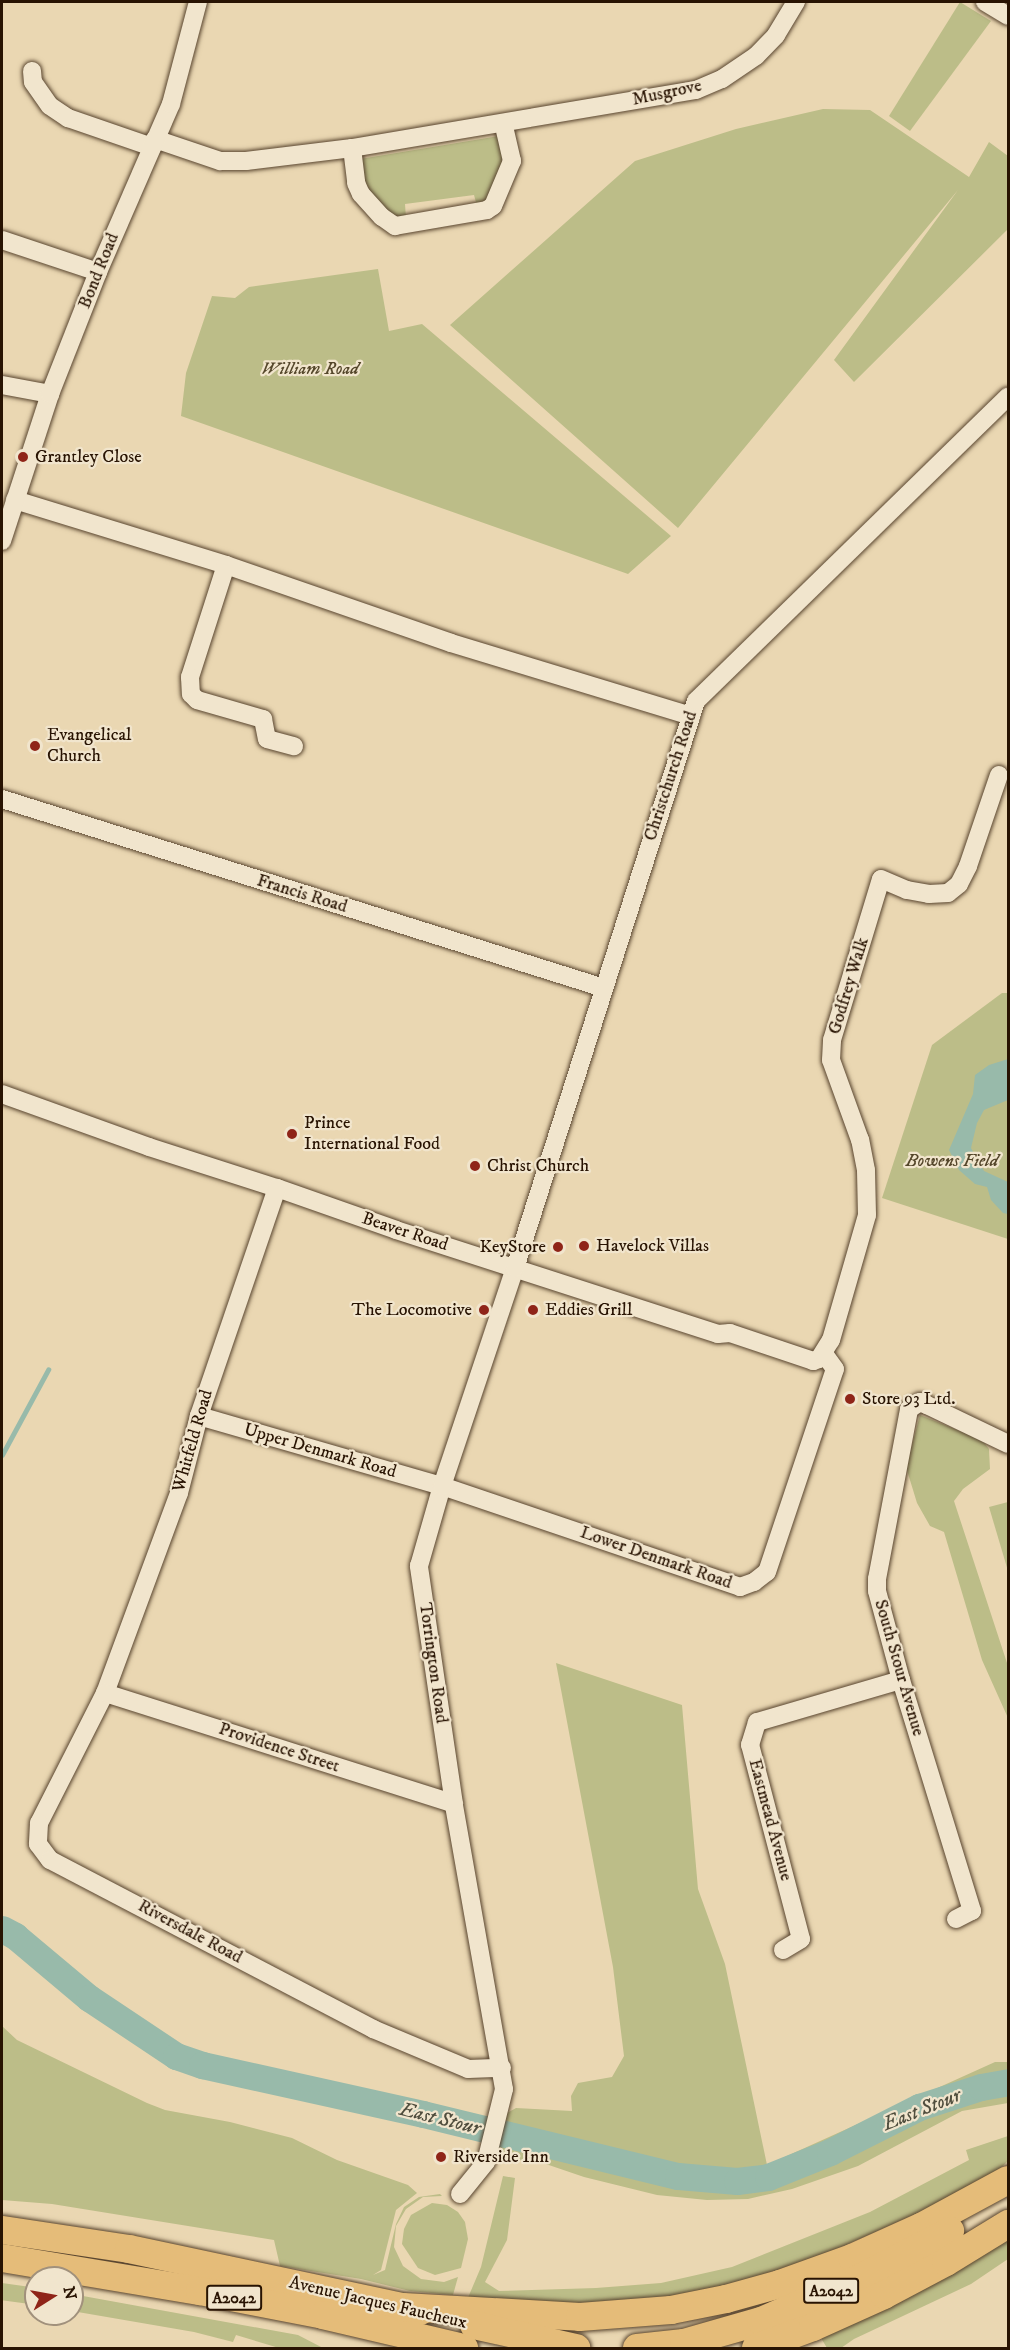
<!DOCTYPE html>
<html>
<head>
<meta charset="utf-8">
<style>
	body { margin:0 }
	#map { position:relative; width:1010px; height:2350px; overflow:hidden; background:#ead7b2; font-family:"IM FELL DW Pica",serif }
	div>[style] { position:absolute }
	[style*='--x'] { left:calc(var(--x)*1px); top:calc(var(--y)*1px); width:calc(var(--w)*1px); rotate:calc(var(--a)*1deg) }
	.green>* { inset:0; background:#bcbd88; transform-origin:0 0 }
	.water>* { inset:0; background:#98baaa }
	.stream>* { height:4.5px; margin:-2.25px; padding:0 2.25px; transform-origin:2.25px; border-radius:2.25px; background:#98baaa }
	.river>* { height:27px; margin:-13.5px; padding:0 13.5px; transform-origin:13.5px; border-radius:13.5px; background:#98baaa }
	.roads { filter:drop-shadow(0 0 2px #58442e) drop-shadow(0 0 2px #58442e) }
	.street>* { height:18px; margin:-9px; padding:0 9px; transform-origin:9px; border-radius:9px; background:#f1e5cd }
	.primary>* { height:28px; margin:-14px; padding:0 14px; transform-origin:14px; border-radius:14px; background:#e5bc79 }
	.dots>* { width:16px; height:16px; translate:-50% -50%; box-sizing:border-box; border:3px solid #f1e5cd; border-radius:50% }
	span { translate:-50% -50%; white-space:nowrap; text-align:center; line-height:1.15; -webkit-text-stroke:4.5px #f1e5cd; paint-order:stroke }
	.shield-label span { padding:2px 4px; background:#f1e5cd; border:2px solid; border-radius:4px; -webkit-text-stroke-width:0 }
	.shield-label { font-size:16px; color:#281302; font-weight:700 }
	.street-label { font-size:18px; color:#281302 }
	.park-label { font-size:18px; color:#54462a; font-style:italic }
	.poi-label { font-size:18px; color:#281302 }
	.left { translate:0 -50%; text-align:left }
	.right { translate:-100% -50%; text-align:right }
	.water-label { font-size:20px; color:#4f4d3d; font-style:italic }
	.frame { position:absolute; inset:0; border:3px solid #281302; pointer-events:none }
	.north { position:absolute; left:24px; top:2266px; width:60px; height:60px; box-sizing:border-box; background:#f1e5cd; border:2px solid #a1917c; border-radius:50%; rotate:79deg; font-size:16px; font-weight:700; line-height:24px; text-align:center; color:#281302 }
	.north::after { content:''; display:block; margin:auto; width:21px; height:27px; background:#8f2418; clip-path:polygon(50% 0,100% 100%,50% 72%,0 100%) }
</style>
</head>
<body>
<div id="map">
	<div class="green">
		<i style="clip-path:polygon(960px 2px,991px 21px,910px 131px,889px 116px)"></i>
		<i style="clip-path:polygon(823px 109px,870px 110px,969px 177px,989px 142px,1008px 156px,1008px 229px,854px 382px,834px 360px,958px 190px,678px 528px,450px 325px,635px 161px,736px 129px)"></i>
		<i style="clip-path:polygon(499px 136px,504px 161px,492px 196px,477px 206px,474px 195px,405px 204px,406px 218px,395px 220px,362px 184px,360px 159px)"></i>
		<i style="clip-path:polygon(378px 269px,389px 331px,422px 324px,671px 536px,628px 574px,181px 416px,186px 373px,212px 296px,235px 298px,249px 287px)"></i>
		<i style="clip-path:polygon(1002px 993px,1008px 993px,1008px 1239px,882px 1198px,932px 1045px)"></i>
		<i style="clip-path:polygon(920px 1415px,982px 1440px,989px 1449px,990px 1469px,963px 1489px,954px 1501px,1008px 1666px,1008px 1718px,982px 1660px,944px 1532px,930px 1526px,917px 1503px,906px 1467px)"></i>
		<i style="clip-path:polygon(1008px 1502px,1008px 1571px,989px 1507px)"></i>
		<i style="clip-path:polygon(556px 1663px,682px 1705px,698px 1889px,725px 1964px,767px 2165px,995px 2062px,1008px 2062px,1008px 2103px,962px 2111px,858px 2166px,792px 2189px,748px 2199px,707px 2200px,657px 2195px,584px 2177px,540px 2162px,492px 2158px,507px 2113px,516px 2108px,572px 2111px,571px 2096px,578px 2083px,612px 2077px,624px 2056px,613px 1967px)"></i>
		<i style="clip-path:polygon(2px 2026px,17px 2040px,147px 2103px,165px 2110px,230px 2122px,292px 2138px,337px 2160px,408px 2185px,417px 2193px,396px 2210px,381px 2270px,373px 2275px,385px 2270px,396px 2224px,404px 2207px,419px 2197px,440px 2194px,442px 2196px,423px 2197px,406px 2209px,396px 2226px,394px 2247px,403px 2266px,421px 2279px,444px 2282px,458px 2277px,453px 2295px,410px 2291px,361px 2279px,280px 2266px,274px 2240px,52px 2204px,2px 2200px)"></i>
		<i style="clip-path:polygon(1008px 2136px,1008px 2161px,985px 2183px,792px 2269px,685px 2300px,561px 2313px,467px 2300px,481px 2267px,503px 2176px,515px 2178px,507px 2240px,485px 2282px,499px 2291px,596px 2288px,661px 2283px,732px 2267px,870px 2212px,969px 2160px,966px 2150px)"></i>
		<i style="clip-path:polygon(432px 2203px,447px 2205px,458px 2212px,465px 2222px,468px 2239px,461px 2268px,435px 2275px,418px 2268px,402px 2244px,404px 2229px,411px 2215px)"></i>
		<i style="clip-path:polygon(1008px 2233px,1008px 2259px,971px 2284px,854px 2339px,841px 2348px,827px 2348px,821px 2338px)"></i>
		<i style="left:2px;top:2283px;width:34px;height:17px;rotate:8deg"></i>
		<i style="clip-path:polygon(72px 2294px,298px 2335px,323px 2348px,279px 2348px,236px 2335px,233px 2342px,194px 2332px,72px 2311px)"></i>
	</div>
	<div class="water">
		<i style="clip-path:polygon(1008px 1059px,1008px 1100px,984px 1110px,977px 1123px,971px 1148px,984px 1171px,1008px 1182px,1008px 1214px,1003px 1213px,991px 1200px,987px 1187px,975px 1184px,959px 1170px,949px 1150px,973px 1094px,975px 1075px,989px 1065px)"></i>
	</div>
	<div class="stream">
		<i style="--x:2;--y:1455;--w:97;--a:-61.6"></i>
	</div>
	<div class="river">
		<i style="--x:2;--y:1929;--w:15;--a:28"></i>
		<i style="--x:15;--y:1936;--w:97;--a:40"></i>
		<i style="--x:89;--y:1998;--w:105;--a:33.7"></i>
		<i style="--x:176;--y:2056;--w:28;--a:19"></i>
		<i style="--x:202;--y:2065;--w:226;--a:12.5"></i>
		<i style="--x:423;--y:2114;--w:262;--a:13.7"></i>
		<i style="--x:678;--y:2176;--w:59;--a:4.8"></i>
		<i style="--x:737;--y:2181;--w:31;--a:-7"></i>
		<i style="--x:768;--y:2177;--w:67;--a:-22"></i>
		<i style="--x:830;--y:2152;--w:100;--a:-26.8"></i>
		<i style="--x:919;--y:2107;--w:65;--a:-17.9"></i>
		<i style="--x:981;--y:2087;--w:27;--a:-10"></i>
	</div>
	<div class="roads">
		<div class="street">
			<i style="--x:985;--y:2;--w:27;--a:31"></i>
			<i style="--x:32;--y:71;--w:11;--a:85"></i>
			<i style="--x:33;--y:82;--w:29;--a:55"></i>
			<i style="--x:50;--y:106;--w:22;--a:34"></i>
			<i style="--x:68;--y:118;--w:89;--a:19"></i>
			<i style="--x:155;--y:139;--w:69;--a:18.7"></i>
			<i style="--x:220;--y:161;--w:26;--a:0"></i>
			<i style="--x:246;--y:161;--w:107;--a:-7"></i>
			<i style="--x:352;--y:148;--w:349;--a:-9.6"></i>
			<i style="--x:696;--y:90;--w:28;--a:-23"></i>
			<i style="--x:722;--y:79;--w:41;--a:-34.1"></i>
			<i style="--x:756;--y:56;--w:29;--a:-46"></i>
			<i style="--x:776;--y:35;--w:39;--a:-59"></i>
			<i style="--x:352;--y:148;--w:35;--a:83"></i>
			<i style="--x:356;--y:183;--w:12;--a:66"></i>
			<i style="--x:361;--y:194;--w:31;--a:48"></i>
			<i style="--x:382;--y:217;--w:16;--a:35"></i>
			<i style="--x:395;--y:226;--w:93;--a:-9.9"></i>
			<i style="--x:487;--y:210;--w:7;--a:-34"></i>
			<i style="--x:493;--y:206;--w:49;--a:-67.1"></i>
			<i style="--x:512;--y:161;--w:39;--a:-103"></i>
			<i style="--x:2;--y:240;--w:101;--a:18.4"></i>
			<i style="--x:2;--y:385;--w:49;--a:10.6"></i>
			<i style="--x:15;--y:500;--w:221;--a:17.1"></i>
			<i style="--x:226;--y:565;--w:238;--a:19.1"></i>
			<i style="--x:451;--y:643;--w:251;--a:16.9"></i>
			<i style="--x:2;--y:541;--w:155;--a:-71.9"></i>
			<i style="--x:50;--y:394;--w:131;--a:-68.5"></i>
			<i style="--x:98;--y:272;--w:183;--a:-66.5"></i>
			<i style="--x:171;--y:104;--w:106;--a:-75.2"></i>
			<i style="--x:226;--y:565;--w:118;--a:107.8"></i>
			<i style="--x:190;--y:677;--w:17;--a:87"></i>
			<i style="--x:191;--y:694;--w:8;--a:45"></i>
			<i style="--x:197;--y:700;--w:69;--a:16.1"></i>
			<i style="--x:263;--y:719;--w:20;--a:79"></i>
			<i style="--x:267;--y:739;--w:28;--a:15"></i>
			<i style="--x:2;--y:799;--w:631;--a:17.43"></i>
			<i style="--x:2;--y:1094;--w:156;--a:19.8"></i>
			<i style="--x:149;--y:1147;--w:134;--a:17.8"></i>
			<i style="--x:277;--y:1188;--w:126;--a:19.4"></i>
			<i style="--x:396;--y:1230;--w:338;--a:17.9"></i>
			<i style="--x:718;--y:1334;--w:12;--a:-5"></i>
			<i style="--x:730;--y:1333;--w:88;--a:18.6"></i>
			<i style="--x:813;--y:1361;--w:6;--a:-18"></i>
			<i style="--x:819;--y:1359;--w:22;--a:-58"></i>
			<i style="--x:831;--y:1340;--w:130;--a:-73.9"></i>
			<i style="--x:867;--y:1215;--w:45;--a:-91.3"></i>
			<i style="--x:866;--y:1170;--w:31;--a:-101"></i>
			<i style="--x:860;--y:1140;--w:85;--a:-109.9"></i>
			<i style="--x:831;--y:1060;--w:20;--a:-87"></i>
			<i style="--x:832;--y:1040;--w:168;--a:-73.1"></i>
			<i style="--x:881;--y:879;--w:28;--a:23"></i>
			<i style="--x:907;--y:890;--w:22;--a:10"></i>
			<i style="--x:929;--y:894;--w:19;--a:-3"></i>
			<i style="--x:948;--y:893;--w:14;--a:-39"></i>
			<i style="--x:959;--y:884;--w:20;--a:-63"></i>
			<i style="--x:968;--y:866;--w:96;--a:-71.2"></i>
			<i style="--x:277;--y:1188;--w:241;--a:108.9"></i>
			<i style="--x:199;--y:1416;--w:80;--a:104.6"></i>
			<i style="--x:179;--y:1493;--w:213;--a:110.3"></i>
			<i style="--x:105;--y:1693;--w:146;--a:116.9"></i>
			<i style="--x:39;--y:1823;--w:21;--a:93"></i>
			<i style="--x:38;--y:1844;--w:20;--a:53"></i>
			<i style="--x:50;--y:1860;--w:365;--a:27.6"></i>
			<i style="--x:373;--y:2029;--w:103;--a:22.8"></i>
			<i style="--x:468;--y:2069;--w:34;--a:-2"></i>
			<i style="--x:199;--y:1416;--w:253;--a:16.1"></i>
			<i style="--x:442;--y:1486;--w:315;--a:18.7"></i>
			<i style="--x:740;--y:1587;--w:15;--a:-20"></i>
			<i style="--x:754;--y:1582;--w:16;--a:-38"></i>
			<i style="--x:767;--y:1572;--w:214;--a:-71.5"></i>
			<i style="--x:835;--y:1369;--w:19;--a:-126"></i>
			<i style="--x:105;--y:1693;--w:366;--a:17.6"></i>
			<i style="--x:956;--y:1919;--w:18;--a:-27"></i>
			<i style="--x:972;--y:1911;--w:242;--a:-107.1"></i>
			<i style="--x:901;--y:1680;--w:92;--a:-105.1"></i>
			<i style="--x:877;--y:1591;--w:12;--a:-90"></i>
			<i style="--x:877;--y:1579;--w:173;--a:-79.3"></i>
			<i style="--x:909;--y:1409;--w:13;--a:-32"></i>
			<i style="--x:920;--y:1402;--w:8;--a:23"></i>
			<i style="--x:927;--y:1405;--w:90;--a:25.7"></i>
			<i style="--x:783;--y:1950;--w:21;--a:-31"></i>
			<i style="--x:801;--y:1939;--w:201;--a:-104.7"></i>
			<i style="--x:750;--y:1745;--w:24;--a:-73"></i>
			<i style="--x:757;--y:1722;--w:150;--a:-16.3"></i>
			<i style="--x:460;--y:2194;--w:41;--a:-50.9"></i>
			<i style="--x:486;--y:2162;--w:75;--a:-76.1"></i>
			<i style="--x:504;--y:2089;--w:289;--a:-100"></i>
			<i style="--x:454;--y:1804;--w:241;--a:-98.4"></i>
			<i style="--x:419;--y:1566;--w:83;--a:-74"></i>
			<i style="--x:442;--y:1486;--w:230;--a:-71.5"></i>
			<i style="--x:515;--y:1268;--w:595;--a:-72.3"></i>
			<i style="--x:696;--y:701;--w:436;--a:-44.3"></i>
		</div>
		<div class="primary">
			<i style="--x:2;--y:2230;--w:128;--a:8.5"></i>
			<i style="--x:129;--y:2249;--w:298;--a:12"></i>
			<i style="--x:2;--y:2258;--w:201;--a:9.5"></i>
			<i style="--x:200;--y:2291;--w:125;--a:11"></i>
			<i style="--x:323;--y:2315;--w:145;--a:13.2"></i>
			<i style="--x:403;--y:2307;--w:177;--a:3.2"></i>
			<i style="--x:580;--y:2317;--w:91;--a:-4.4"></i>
			<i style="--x:671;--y:2310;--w:56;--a:-11.3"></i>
			<i style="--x:726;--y:2299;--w:56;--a:-15.5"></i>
			<i style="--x:780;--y:2284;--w:77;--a:-19.9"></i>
			<i style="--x:852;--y:2258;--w:76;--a:-24.2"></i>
			<i style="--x:921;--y:2227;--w:99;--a:-28.4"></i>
			<i style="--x:474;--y:2325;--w:105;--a:12.7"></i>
			<i style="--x:637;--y:2348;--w:47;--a:-6.1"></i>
			<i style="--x:684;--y:2343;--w:80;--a:-15.9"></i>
			<i style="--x:761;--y:2321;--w:106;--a:-23.4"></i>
			<i style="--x:858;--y:2279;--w:104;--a:-27.6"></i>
			<i style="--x:756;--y:2348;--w:61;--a:-20.2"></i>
			<i style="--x:813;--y:2327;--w:78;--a:-24.3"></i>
			<i style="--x:884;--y:2295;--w:70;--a:-28"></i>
			<i style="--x:946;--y:2262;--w:73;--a:-31.5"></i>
		</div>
	</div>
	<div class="dots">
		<i style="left:23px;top:457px;background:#8f2418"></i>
		<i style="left:35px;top:746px;background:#8f2418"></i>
		<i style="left:292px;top:1134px;background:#8f2418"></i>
		<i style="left:475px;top:1166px;background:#8f2418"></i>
		<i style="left:584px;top:1246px;background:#8f2418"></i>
		<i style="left:558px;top:1247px;background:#8f2418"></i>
		<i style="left:484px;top:1310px;background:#8f2418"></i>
		<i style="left:533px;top:1310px;background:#8f2418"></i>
		<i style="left:850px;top:1399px;background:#8f2418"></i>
		<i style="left:441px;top:2157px;background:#8f2418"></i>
	</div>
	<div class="shield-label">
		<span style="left:831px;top:2291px">A2042</span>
		<span style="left:234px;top:2298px">A2042</span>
	</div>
	<div class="street-label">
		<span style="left:667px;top:93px;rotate:-12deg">Musgrove</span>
		<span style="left:99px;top:271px;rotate:-68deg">Bond Road</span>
		<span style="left:671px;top:776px;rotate:-72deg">Christchurch Road</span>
		<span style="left:302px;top:894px;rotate:17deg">Francis Road</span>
		<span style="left:849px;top:986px;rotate:-73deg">Godfrey Walk</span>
		<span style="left:405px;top:1232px;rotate:18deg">Beaver Road</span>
		<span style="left:193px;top:1441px;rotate:-74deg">Whitfeld Road</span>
		<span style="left:320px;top:1451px;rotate:16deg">Upper Denmark Road</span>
		<span style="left:656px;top:1558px;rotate:19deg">Lower Denmark Road</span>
		<span style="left:433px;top:1663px;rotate:82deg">Torrington Road</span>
		<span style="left:899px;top:1668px;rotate:74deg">South Stour Avenue</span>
		<span style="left:279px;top:1748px;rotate:18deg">Providence Street</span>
		<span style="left:770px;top:1820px;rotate:75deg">Eastmead Avenue</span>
		<span style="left:190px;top:1932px;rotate:28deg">Riversdale Road</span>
		<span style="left:378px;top:2303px;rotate:13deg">Avenue Jacques Faucheux</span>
	</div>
	<div class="park-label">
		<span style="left:310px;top:369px">William Road</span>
		<span style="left:952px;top:1161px">Bowens Field</span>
	</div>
	<div class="poi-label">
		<span class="left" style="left:35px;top:457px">Grantley Close</span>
		<span class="left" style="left:47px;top:746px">Evangelical<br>Church</span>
		<span class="left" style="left:304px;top:1134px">Prince<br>International Food</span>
		<span class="left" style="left:487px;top:1166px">Christ Church</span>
		<span class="left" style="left:596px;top:1246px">Havelock Villas</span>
		<span class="right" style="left:546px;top:1247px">KeyStore</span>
		<span class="right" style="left:472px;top:1310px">The Locomotive</span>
		<span class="left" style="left:545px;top:1310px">Eddies Grill</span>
		<span class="left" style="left:862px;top:1399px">Store 93 Ltd.</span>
		<span class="left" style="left:453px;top:2157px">Riverside Inn</span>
	</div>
	<div class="water-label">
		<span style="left:922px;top:2110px;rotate:-22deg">East Stour</span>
		<span style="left:440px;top:2119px;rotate:14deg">East Stour</span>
	</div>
	<div class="frame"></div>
	<div class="north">N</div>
</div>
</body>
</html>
